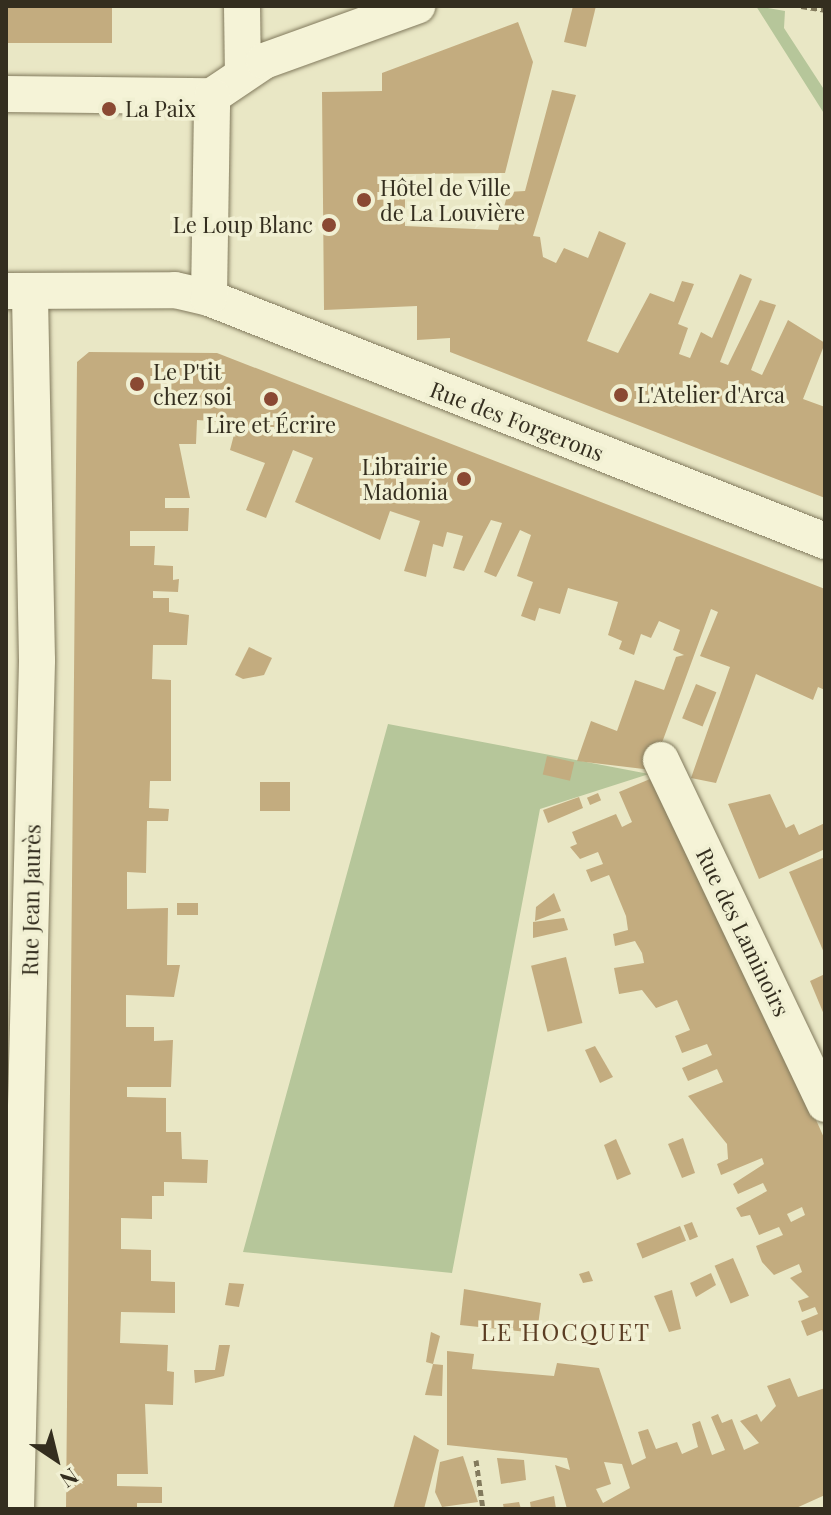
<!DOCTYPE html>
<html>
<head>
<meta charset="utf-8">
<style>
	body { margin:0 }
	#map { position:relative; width:831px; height:1515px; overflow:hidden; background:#e9e7c5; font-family:"Playfair Display",serif }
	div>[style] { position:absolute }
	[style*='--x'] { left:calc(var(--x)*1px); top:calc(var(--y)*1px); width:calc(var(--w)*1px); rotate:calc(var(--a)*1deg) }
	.green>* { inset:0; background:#b6c69a }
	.building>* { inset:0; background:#c3ac7f; transform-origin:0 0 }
	.path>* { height:5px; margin-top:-2.5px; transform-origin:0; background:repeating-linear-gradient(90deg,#827a5d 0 6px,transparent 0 10px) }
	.roads { filter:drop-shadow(0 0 2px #827a5d) drop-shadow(0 0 2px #827a5d) }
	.street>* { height:36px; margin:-18px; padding:0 18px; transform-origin:18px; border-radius:18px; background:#f5f3d7 }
	.dots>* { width:22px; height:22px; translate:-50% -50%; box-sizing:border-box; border:4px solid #f1f0d3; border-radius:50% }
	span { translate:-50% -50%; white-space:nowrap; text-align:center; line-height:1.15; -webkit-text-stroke:7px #f1f0d3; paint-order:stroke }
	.poi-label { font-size:22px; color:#342e1f }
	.left { translate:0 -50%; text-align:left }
	.right { translate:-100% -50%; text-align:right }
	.street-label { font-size:22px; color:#342e1f }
	.neighbourhood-label { font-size:24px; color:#5b3d23; letter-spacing:2px }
	.frame { position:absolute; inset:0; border:8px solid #342e1f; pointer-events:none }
	.north { position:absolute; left:16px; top:1419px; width:80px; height:80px; -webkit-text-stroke:6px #f1f0d3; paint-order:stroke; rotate:145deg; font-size:22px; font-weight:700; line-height:32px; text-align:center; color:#342e1f }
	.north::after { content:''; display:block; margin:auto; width:28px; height:36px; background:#342e1f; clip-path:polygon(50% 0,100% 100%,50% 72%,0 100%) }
</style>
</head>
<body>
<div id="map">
	<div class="green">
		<i style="clip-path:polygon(756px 6px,785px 11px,784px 28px,825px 91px,825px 115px)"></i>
		<i style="clip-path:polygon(388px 724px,649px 774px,540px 809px,452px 1273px,243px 1252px)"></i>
	</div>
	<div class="building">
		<i style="left:6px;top:6px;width:106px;height:37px"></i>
		<i style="clip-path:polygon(573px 6px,596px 6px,586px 47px,564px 42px)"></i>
		<i style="clip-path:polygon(518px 22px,533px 62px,505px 173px,405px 174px,405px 226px,498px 230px,508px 192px,525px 191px,552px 90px,576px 95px,533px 236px,540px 237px,543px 257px,556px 263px,564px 248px,588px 258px,599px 231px,626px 243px,587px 341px,618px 353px,650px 293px,674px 302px,682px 281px,694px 284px,678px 324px,688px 328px,679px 354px,690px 358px,701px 332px,712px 338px,740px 274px,752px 279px,720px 362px,728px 365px,760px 300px,776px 305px,751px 370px,762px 375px,788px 320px,825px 343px,803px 399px,825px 407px,825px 498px,450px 352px,450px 338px,417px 340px,417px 306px,324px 310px,322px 92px,382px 91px,382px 73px)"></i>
		<i style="clip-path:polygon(89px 352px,217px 353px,825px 589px,825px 690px,818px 687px,813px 700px,756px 674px,716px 783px,691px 778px,730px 667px,700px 656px,718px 612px,711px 609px,652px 770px,577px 761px,591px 721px,617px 731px,635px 680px,664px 690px,676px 657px,684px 655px,673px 650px,680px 630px,659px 621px,651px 638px,641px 634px,634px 655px,619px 649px,622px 641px,608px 635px,618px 602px,568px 588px,560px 614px,539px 608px,535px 621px,521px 616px,533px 582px,517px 576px,531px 535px,520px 530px,496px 577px,484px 572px,502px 523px,491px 520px,464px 571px,453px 568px,463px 536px,447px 532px,443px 547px,433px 544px,426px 577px,404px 571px,420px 521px,390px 511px,380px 540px,295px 502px,313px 458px,293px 450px,266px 518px,246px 510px,265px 463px,230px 450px,237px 423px,197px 420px,196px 444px,179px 444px,190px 498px,165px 498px,165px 508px,189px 508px,188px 531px,130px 531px,130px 546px,155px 546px,154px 565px,173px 566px,173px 580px,179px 579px,178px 592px,153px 591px,153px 598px,169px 598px,169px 612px,189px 615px,187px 645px,153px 645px,152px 679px,171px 680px,171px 781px,150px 781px,149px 808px,169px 809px,168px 821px,147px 821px,146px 873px,127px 872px,127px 909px,168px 908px,167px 965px,180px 965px,174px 997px,126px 995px,126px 1027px,154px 1027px,154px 1041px,173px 1040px,171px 1087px,127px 1087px,127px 1097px,166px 1098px,166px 1132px,181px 1132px,182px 1159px,208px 1160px,207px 1183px,164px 1182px,164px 1196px,152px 1196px,152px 1219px,121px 1218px,121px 1249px,151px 1250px,151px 1281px,175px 1282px,175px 1313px,121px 1312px,120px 1343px,168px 1345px,167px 1371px,174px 1372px,173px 1405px,145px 1404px,148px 1474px,117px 1474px,117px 1486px,162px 1487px,162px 1503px,137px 1503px,137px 1509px,66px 1509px,77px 362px)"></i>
		<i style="clip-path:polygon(249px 647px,272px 658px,264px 675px,243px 679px,235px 675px)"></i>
		<i style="left:696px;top:684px;width:22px;height:37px;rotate:22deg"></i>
		<i style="left:547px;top:756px;width:28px;height:19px;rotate:13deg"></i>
		<i style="clip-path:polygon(evenodd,662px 774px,825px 1140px,825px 1338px,822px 1330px,807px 1336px,801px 1321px,818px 1314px,815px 1307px,802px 1312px,798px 1301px,809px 1297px,790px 1278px,802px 1272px,799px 1264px,774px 1275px,762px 1262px,756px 1246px,783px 1235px,779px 1227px,759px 1235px,750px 1215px,741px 1217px,736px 1208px,767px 1191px,763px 1183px,738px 1194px,733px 1184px,764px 1164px,762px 1158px,721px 1175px,717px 1164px,728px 1159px,727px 1144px,688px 1096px,723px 1082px,717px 1069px,688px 1081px,682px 1068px,712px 1055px,707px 1044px,682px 1053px,675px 1036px,690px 1030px,677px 1000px,656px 1008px,642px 990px,619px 994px,614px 968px,644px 963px,642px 953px,635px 941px,615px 946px,613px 934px,628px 930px,626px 916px,609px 875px,591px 882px,586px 870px,603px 864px,598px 852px,580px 859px,570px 847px,577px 844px,572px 832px,616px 814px,622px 827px,632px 822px,619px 792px,662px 774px,802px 1207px,805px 1215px,791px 1222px,787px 1214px,802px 1207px)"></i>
		<i style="left:260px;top:782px;width:30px;height:29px"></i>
		<i style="left:598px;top:793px;width:8px;height:12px;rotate:67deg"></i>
		<i style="clip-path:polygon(770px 794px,786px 828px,794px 824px,799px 835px,825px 823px,825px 849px,759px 879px,728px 804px)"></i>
		<i style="clip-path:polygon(579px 797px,583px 808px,548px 823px,543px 810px)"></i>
		<i style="clip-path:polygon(825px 857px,825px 955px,789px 872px)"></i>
		<i style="clip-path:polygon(554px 893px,561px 911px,535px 921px,536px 907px)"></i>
		<i style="left:198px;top:903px;width:12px;height:21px;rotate:90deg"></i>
		<i style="clip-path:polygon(564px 918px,568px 930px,533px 938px,533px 922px)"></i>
		<i style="left:566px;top:957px;width:68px;height:36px;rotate:76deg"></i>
		<i style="clip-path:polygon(825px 974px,825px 1017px,810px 981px)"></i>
		<i style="clip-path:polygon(595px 1046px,613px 1077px,600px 1083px,585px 1050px)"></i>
		<i style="clip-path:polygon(683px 1138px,695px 1173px,682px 1178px,668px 1144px)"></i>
		<i style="clip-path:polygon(616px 1139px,631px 1174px,617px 1180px,604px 1145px)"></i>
		<i style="left:692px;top:1222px;width:16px;height:9px;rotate:68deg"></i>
		<i style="left:680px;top:1226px;width:16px;height:47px;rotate:68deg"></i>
		<i style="left:733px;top:1258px;width:41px;height:20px;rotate:67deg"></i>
		<i style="clip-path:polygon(589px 1271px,593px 1281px,583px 1283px,579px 1274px)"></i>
		<i style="clip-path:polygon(711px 1273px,716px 1285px,696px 1297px,690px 1283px)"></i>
		<i style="clip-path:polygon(229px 1283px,244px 1284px,239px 1307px,225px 1305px)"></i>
		<i style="clip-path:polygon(464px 1289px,541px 1303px,537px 1333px,460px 1325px)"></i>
		<i style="clip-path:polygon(672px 1290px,681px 1329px,669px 1332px,654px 1296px)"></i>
		<i style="clip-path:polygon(431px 1332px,440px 1336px,433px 1364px,426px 1362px)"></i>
		<i style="clip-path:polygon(219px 1345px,230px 1345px,224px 1376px,195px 1383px,194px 1370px,215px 1370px)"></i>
		<i style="clip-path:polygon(evenodd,447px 1351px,474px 1354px,472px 1369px,554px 1376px,557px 1363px,599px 1368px,632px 1465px,646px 1458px,638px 1432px,648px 1429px,656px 1449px,677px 1442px,682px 1454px,698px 1447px,692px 1424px,700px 1421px,712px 1455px,725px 1450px,711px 1417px,718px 1414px,722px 1423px,732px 1419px,744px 1450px,759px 1443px,740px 1421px,757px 1414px,761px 1422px,776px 1406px,767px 1386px,790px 1378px,798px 1397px,825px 1388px,825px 1495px,794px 1509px,567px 1509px,555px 1465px,570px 1470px,567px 1458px,447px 1445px,447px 1351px,604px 1462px,622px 1464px,630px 1488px,603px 1503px,596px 1489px,611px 1484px,604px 1462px)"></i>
		<i style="clip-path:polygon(433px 1364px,443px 1365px,442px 1396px,425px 1395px)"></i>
		<i style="clip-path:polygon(414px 1435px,439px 1450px,424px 1509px,393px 1509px)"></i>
		<i style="clip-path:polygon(463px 1456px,478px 1502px,442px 1507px,435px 1492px,440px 1462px)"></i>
		<i style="clip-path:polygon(497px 1458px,524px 1460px,526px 1480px,501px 1484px)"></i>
		<i style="clip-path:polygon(554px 1496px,556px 1509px,531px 1509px,530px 1502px)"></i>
		<i style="clip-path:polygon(519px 1502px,521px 1509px,504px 1509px,503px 1504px)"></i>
	</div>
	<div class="path">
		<i style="--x:801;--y:6;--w:24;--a:9"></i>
		<i style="--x:476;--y:1460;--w:49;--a:81.9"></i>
	</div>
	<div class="roads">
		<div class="street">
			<i style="--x:242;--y:6;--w:68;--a:89.2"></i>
			<i style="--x:6;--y:94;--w:206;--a:0.6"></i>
			<i style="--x:212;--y:96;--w:63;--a:-33.9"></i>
			<i style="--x:264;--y:61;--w:163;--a:-19.8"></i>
			<i style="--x:8;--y:291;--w:167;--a:-0.3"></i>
			<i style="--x:175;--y:290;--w:35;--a:13"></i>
			<i style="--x:209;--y:298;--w:662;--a:21.53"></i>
			<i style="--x:209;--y:298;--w:202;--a:-89.1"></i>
			<i style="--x:661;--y:760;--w:381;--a:64.5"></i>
			<i style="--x:16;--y:1509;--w:849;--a:-88.58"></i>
			<i style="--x:37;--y:660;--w:369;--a:-91.1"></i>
		</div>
	</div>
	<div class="dots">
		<i style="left:109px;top:109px;background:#8a4933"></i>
		<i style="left:364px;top:200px;background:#8a4933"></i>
		<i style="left:329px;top:225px;background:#8a4933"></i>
		<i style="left:137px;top:384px;background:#8a4933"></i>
		<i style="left:621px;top:395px;background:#8a4933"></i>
		<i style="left:271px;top:399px;background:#8a4933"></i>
		<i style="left:464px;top:479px;background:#8a4933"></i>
	</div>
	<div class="poi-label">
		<span class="left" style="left:125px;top:109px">La Paix</span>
		<span class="left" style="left:380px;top:200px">Hôtel de Ville<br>de La Louvière</span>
		<span class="right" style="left:313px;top:225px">Le Loup Blanc</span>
		<span class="left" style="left:153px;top:384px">Le P'tit<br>chez soi</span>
		<span class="left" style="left:637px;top:395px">L'Atelier d'Arca</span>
		<span style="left:271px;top:425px">Lire et Écrire</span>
		<span class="right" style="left:448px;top:479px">Librairie<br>Madonia</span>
	</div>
	<div class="street-label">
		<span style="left:517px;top:421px;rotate:21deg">Rue des Forgerons</span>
		<span style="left:31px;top:900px;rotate:-89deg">Rue Jean Jaurès</span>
		<span style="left:743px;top:932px;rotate:64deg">Rue des Laminoirs</span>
	</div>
	<div class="neighbourhood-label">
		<span style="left:566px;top:1332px">LE HOCQUET</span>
	</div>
	<div class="frame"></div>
	<div class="north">N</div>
</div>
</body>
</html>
